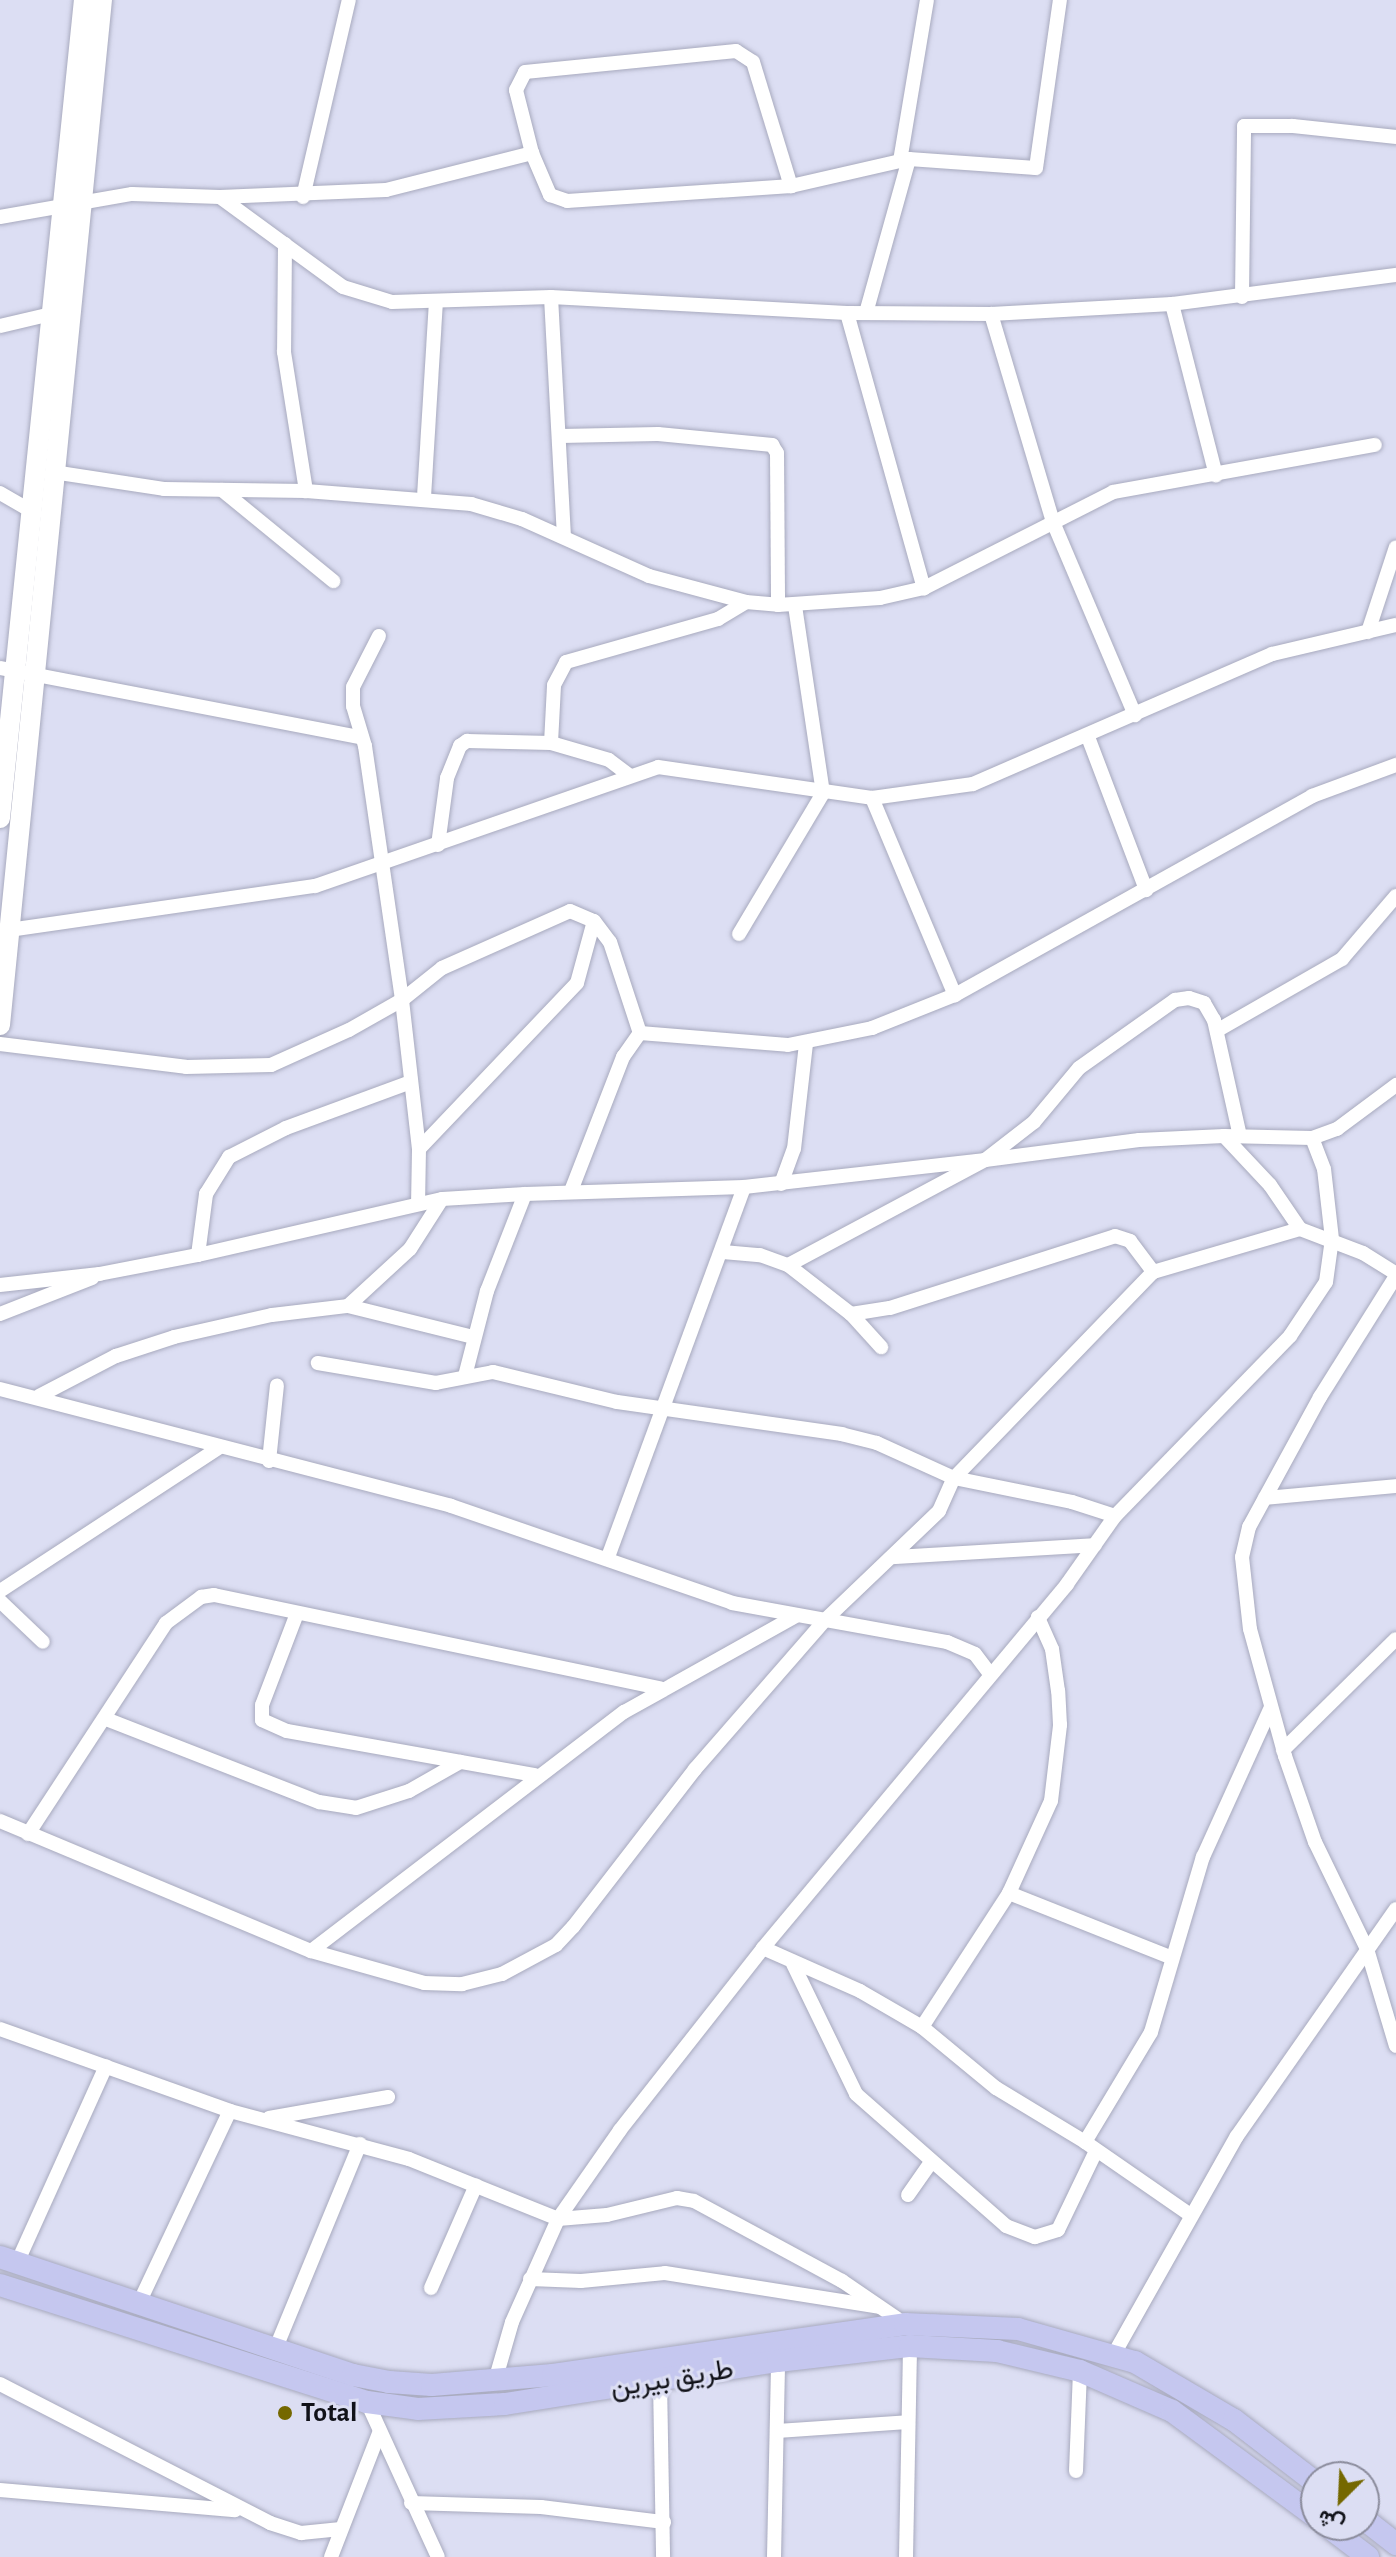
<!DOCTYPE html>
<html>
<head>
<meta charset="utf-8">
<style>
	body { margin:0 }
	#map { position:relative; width:1396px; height:2557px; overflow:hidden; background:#dcdef3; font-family:"Alegreya Sans",Vazirmatn,sans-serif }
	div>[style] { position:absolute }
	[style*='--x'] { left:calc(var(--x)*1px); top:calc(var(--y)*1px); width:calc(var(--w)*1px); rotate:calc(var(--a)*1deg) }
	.roads { filter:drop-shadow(0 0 2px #a8aabe) drop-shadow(0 0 2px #a8aabe) }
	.street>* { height:14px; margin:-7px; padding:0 7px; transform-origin:7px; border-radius:7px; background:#fff }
	.secondary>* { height:20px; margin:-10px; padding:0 10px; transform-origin:10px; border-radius:10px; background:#fff }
	.primary>* { height:22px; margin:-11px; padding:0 11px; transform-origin:11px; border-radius:11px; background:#c5c7ef }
	.dots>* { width:22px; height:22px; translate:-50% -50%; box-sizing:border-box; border:4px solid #dcdef3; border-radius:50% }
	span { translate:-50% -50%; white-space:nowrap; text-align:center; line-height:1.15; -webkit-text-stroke:6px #dcdef3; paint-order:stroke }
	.street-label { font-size:28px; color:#111219 }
	.poi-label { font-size:28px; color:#111219; font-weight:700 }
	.left { translate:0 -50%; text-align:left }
	.north { position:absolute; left:1300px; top:2461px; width:80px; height:80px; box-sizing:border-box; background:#dcdef3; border:2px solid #8b8c9c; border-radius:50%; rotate:204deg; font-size:22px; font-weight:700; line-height:32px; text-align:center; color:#111219 }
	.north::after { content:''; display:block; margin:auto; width:28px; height:36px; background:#756800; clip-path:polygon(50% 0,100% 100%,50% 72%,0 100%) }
</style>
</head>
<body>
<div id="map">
	<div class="roads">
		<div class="street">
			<i style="--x:532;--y:153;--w:65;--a:-104.3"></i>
			<i style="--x:516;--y:90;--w:20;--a:-63"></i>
			<i style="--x:525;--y:72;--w:212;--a:-5.7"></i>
			<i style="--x:736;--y:51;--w:20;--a:33"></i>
			<i style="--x:753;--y:62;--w:130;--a:73"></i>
			<i style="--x:900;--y:161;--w:163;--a:-80.5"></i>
			<i style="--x:220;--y:197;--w:166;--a:-2.4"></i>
			<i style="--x:386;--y:190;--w:151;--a:-14.2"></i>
			<i style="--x:532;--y:153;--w:46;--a:66.8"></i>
			<i style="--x:550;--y:195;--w:18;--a:19"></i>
			<i style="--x:567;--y:201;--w:225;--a:-3.8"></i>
			<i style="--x:791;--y:186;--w:121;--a:-12.9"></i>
			<i style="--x:909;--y:159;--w:127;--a:4.1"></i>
			<i style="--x:1036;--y:168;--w:170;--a:-81.9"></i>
			<i style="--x:303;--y:197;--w:202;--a:-76.9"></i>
			<i style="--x:0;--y:217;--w:134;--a:-9.9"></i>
			<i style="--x:132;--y:194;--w:88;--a:2"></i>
			<i style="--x:220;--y:197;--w:152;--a:36.2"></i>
			<i style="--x:343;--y:287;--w:51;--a:17"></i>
			<i style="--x:392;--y:302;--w:159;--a:-1.8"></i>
			<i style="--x:551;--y:297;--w:296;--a:3.1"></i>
			<i style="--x:847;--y:313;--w:144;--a:0.4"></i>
			<i style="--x:991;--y:314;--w:181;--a:-3.2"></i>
			<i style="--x:1172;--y:304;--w:226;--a:-7.4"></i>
			<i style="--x:285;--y:244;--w:108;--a:90.5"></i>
			<i style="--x:284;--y:352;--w:141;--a:81"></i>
			<i style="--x:551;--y:297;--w:240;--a:86.9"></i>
			<i style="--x:1242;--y:297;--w:171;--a:-89.3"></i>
			<i style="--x:1244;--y:126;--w:49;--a:0"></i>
			<i style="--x:1293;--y:126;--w:104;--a:6.1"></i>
			<i style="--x:1172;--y:304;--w:177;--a:75.6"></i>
			<i style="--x:847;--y:313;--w:286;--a:74.4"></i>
			<i style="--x:866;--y:313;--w:160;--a:-74.4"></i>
			<i style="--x:991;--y:314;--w:217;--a:73.4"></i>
			<i style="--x:1053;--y:522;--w:210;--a:67"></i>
			<i style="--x:0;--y:326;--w:52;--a:-13.2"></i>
			<i style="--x:561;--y:436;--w:97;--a:-1.2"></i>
			<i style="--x:658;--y:434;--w:115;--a:5.5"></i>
			<i style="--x:772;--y:445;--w:9;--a:58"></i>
			<i style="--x:777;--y:453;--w:152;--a:89.6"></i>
			<i style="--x:53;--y:472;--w:112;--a:8.7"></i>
			<i style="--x:164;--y:489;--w:142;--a:0.8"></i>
			<i style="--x:306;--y:491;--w:166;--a:4.5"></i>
			<i style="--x:471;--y:504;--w:53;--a:16.4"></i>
			<i style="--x:522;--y:519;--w:139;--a:24.2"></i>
			<i style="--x:649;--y:576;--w:100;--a:15"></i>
			<i style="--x:746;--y:602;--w:32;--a:5"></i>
			<i style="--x:778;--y:605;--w:102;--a:-3.9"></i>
			<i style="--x:880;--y:598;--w:45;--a:-12.8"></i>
			<i style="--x:924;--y:588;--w:212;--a:-26.9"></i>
			<i style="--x:1113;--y:492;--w:266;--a:-10.2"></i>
			<i style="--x:222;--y:490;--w:144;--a:39.3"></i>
			<i style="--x:0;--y:493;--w:36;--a:30"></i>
			<i style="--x:424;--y:497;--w:194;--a:-86.5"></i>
			<i style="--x:1368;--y:632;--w:89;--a:-71.8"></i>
			<i style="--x:379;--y:636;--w:57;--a:117"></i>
			<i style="--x:353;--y:687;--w:19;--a:90"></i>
			<i style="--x:353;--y:706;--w:42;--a:73.3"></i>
			<i style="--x:365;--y:746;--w:257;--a:81.7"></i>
			<i style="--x:402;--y:1000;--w:150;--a:83.5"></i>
			<i style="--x:419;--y:1149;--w:55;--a:91"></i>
			<i style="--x:0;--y:668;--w:367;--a:10.9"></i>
			<i style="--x:1088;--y:737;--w:164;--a:69.2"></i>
			<i style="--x:551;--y:743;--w:58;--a:-87"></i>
			<i style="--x:554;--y:685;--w:26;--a:-62"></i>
			<i style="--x:566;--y:662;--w:158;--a:-15.8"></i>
			<i style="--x:718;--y:619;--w:33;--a:-31"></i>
			<i style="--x:872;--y:798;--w:214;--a:67.2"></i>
			<i style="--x:438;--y:845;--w:68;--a:-82.3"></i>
			<i style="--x:447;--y:778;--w:35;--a:-68"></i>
			<i style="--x:460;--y:746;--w:9;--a:-36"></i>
			<i style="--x:467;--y:741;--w:84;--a:1.4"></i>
			<i style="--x:551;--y:743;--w:60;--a:16.3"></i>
			<i style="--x:609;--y:760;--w:25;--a:37"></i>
			<i style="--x:9;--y:930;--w:309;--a:-8.2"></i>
			<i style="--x:315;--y:886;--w:363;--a:-19.1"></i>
			<i style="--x:658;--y:767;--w:216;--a:8.2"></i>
			<i style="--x:872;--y:798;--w:102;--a:-7.9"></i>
			<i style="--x:973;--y:784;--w:326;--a:-23.5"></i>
			<i style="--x:1272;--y:654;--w:127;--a:-13.2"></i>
			<i style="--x:739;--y:934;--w:164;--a:-59.2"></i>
			<i style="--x:823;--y:793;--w:190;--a:-98.5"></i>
			<i style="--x:1218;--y:1030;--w:143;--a:-29.8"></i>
			<i style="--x:1342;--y:959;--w:83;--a:-49.4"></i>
			<i style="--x:0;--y:1044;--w:187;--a:7"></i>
			<i style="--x:186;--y:1067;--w:85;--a:-1.3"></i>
			<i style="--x:271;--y:1065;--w:85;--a:-24.2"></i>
			<i style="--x:349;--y:1030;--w:61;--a:-29.5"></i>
			<i style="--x:402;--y:1000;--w:51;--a:-38.7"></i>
			<i style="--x:442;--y:968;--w:140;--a:-24"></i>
			<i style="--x:570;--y:911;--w:26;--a:23"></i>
			<i style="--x:594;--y:921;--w:26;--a:53"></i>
			<i style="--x:610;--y:942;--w:96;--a:71.8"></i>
			<i style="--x:1224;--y:1136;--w:67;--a:46.8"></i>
			<i style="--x:1270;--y:1185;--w:53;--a:55.7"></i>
			<i style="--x:1300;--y:1229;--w:67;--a:20.9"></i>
			<i style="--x:1363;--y:1253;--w:39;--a:32"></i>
			<i style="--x:1312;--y:1138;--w:27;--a:-20"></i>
			<i style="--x:1337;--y:1129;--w:74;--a:-36.7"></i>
			<i style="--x:419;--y:1149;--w:229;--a:-46.4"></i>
			<i style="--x:577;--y:983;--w:64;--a:-74.7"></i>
			<i style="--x:781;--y:1184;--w:37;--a:-70"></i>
			<i style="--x:794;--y:1149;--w:107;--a:-83.5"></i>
			<i style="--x:571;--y:1191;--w:144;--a:-68.8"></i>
			<i style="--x:623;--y:1057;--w:29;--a:-55"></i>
			<i style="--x:640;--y:1033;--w:148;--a:4.6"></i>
			<i style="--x:788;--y:1045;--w:86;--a:-11.4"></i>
			<i style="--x:872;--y:1028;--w:89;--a:-21.7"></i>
			<i style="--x:955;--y:995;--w:409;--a:-29.1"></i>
			<i style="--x:1312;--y:796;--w:90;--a:-20.3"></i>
			<i style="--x:723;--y:1252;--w:37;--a:5"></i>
			<i style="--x:760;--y:1255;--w:30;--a:20"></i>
			<i style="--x:198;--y:1255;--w:62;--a:-82.5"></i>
			<i style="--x:206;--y:1194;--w:44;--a:-58.1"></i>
			<i style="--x:229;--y:1157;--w:64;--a:-27"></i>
			<i style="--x:286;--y:1128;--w:130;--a:-20.2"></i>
			<i style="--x:1396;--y:1276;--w:143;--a:122.1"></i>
			<i style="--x:1320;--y:1397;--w:148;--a:118.6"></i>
			<i style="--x:1249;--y:1527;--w:31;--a:103"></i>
			<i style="--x:1242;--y:1557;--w:72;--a:83.7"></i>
			<i style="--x:1250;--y:1629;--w:132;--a:74.6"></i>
			<i style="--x:1285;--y:1756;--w:91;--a:70.8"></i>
			<i style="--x:1315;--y:1842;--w:119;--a:64.1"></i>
			<i style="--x:1367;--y:1949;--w:101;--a:73.4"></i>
			<i style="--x:0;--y:1285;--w:100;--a:-6.3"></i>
			<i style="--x:99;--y:1274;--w:101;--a:-10.9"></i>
			<i style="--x:198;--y:1255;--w:250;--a:-12.9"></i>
			<i style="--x:442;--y:1199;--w:83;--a:-3.4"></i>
			<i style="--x:348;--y:1306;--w:129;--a:13.9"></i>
			<i style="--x:0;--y:1314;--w:99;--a:-21.4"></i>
			<i style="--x:851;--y:1314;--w:45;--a:47.7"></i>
			<i style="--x:465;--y:1376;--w:88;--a:-75.5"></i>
			<i style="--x:487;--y:1291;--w:104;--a:-68.6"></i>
			<i style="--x:525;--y:1194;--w:219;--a:-1.8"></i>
			<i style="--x:744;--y:1187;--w:243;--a:-6.4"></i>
			<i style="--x:985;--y:1160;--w:62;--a:-37.8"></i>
			<i style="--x:1034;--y:1122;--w:70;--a:-50.2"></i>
			<i style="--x:1079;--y:1068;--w:118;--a:-35.3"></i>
			<i style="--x:1175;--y:1000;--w:14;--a:-8"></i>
			<i style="--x:1189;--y:998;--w:16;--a:18"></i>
			<i style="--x:1204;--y:1003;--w:20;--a:60"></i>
			<i style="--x:1214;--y:1020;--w:119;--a:77.4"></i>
			<i style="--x:0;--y:1389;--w:466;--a:14.5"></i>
			<i style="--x:451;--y:1506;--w:297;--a:19"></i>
			<i style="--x:732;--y:1603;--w:219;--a:10.3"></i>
			<i style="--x:947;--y:1642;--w:30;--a:23"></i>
			<i style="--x:975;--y:1654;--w:25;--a:53"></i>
			<i style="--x:39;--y:1396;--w:87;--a:-27.5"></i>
			<i style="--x:116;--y:1356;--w:61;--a:-18.1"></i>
			<i style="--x:174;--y:1337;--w:100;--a:-12.7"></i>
			<i style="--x:272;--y:1315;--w:77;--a:-6.8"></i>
			<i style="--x:348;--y:1306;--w:84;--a:-42.6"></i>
			<i style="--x:410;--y:1249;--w:59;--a:-57.4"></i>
			<i style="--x:269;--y:1461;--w:76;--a:-84"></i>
			<i style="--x:954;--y:1478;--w:286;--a:-46"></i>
			<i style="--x:1153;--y:1272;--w:153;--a:-16.3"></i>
			<i style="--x:954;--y:1478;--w:120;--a:11.5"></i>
			<i style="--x:1072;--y:1502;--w:45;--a:18"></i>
			<i style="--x:1265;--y:1498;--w:132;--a:-5.2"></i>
			<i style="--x:608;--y:1557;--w:394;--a:-69.8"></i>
			<i style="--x:894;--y:1557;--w:201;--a:-3.4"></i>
			<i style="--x:0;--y:1591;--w:263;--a:-33.2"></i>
			<i style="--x:0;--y:1601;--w:59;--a:43.6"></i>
			<i style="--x:296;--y:1616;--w:95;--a:110.9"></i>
			<i style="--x:262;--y:1705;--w:15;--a:90"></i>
			<i style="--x:262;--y:1720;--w:27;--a:24"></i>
			<i style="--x:287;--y:1731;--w:252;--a:10.1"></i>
			<i style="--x:106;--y:1719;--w:229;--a:21.3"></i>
			<i style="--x:319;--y:1802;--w:37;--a:9"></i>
			<i style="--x:356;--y:1808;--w:56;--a:-17.8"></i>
			<i style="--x:409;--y:1791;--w:59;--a:-29.6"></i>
			<i style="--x:1283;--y:1750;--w:158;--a:-44.5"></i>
			<i style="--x:0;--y:1821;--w:337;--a:22.7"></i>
			<i style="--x:311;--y:1951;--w:117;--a:15.8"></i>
			<i style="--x:424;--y:1983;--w:38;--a:2"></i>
			<i style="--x:462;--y:1984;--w:41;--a:-14"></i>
			<i style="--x:502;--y:1974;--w:61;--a:-28.2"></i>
			<i style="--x:556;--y:1945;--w:25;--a:-47"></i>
			<i style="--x:573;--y:1927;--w:200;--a:-52.3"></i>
			<i style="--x:695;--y:1769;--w:196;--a:-48.9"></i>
			<i style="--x:824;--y:1621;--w:159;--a:-43.7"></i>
			<i style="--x:939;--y:1511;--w:36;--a:-66"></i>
			<i style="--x:954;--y:1478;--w:85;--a:-155.6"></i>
			<i style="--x:877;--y:1443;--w:36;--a:-166"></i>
			<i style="--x:842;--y:1434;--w:227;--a:-171.9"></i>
			<i style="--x:617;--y:1402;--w:128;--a:-166.4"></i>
			<i style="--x:493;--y:1372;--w:58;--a:169.1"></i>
			<i style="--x:436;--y:1383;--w:120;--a:-170.4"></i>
			<i style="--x:28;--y:1834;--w:252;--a:-56.8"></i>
			<i style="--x:166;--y:1623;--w:44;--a:-36.6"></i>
			<i style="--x:201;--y:1597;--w:13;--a:-9"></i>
			<i style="--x:214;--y:1595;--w:456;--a:11.8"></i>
			<i style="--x:1009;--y:1893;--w:175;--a:21.7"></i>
			<i style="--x:763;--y:1948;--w:106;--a:23.9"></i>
			<i style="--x:860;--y:1991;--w:72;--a:30.1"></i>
			<i style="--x:922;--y:2027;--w:96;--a:39.5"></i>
			<i style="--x:996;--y:2088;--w:104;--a:31.2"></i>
			<i style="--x:311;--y:1951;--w:394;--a:-37.4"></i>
			<i style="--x:624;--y:1712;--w:197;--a:-29.2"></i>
			<i style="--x:793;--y:1964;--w:144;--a:64.1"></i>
			<i style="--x:856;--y:2094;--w:200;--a:41.3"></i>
			<i style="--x:1006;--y:2226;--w:31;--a:21"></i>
			<i style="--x:1035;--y:2237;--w:24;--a:-17"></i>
			<i style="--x:1058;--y:2230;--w:85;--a:-64.3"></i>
			<i style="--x:922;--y:2027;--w:160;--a:-57"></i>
			<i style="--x:1009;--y:1893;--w:101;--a:-65.5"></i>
			<i style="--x:1051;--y:1801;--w:77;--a:-83.2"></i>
			<i style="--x:1060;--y:1725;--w:34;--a:-93"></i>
			<i style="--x:1058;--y:1691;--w:42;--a:-98.1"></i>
			<i style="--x:1052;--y:1649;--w:35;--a:-114"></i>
			<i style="--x:0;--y:2029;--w:244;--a:19.6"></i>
			<i style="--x:230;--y:2111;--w:185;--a:15"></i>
			<i style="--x:409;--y:2159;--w:161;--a:21.9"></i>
			<i style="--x:558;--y:2219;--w:49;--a:-4.7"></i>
			<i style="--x:607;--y:2215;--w:72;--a:-13.7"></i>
			<i style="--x:677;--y:2198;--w:17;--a:10"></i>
			<i style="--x:694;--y:2201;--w:168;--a:28.4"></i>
			<i style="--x:842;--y:2281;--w:76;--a:34.3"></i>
			<i style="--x:269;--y:2118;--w:121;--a:-10"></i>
			<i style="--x:908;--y:2195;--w:38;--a:-55"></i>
			<i style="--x:1189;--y:2214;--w:126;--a:-145.3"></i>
			<i style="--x:1085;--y:2142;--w:128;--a:-59"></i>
			<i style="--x:1151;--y:2032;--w:183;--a:-73.5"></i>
			<i style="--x:1203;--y:1857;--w:162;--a:-65.6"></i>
			<i style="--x:17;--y:2263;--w:216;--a:-65.7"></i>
			<i style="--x:530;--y:2279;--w:51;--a:2.2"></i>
			<i style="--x:581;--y:2281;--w:84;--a:-5.4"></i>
			<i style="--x:665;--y:2273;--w:217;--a:9"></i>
			<i style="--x:431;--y:2288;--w:112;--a:-66.4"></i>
			<i style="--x:140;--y:2301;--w:210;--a:-64.7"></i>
			<i style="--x:275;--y:2350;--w:223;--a:-67.6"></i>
			<i style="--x:1114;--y:2354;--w:250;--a:-60.6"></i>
			<i style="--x:1237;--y:2136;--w:277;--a:-55"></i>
			<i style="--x:495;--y:2381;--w:61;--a:-73.9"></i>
			<i style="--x:512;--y:2322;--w:113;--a:-65.9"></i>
			<i style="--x:558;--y:2219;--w:108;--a:-55.1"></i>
			<i style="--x:620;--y:2130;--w:231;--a:-51.8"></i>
			<i style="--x:763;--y:1948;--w:474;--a:-50.1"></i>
			<i style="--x:1067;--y:1584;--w:83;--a:-54.8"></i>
			<i style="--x:1115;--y:1516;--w:251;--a:-45.8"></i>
			<i style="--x:1290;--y:1336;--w:65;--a:-56.3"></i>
			<i style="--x:1326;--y:1282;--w:43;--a:-82.1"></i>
			<i style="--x:1332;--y:1239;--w:70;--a:-96.5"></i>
			<i style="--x:1324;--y:1169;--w:33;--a:-111"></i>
			<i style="--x:1312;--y:1138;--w:88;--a:-178.7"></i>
			<i style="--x:1224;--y:1136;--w:85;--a:177.3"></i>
			<i style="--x:1139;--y:1140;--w:155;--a:172.6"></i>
			<i style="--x:985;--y:1160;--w:223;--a:151.9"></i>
			<i style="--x:788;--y:1265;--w:80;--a:37.9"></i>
			<i style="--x:851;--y:1314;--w:39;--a:-9"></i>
			<i style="--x:890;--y:1308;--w:236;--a:-17.7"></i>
			<i style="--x:1115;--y:1236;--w:16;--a:18"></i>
			<i style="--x:1130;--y:1241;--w:39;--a:53"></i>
			<i style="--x:660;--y:2381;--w:176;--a:89"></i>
			<i style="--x:0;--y:2384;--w:304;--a:27.2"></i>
			<i style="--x:270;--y:2523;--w:33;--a:18"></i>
			<i style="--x:301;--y:2533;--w:40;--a:-5.7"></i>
			<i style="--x:367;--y:2402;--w:170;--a:65.4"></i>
			<i style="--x:777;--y:2431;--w:131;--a:-3.9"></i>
			<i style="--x:1076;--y:2471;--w:100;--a:-87.7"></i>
			<i style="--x:0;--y:2490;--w:236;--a:4.9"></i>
			<i style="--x:411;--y:2503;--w:130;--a:1.8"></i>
			<i style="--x:541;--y:2507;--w:124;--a:7"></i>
			<i style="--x:331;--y:2557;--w:133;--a:-68.8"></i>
			<i style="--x:774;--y:2557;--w:196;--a:-88.8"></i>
			<i style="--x:906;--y:2557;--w:211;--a:-88.9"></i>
		</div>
		<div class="secondary">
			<i style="--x:0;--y:818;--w:822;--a:-84.14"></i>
			<i style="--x:0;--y:1025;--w:1030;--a:-84.32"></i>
		</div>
		<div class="primary">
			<i style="--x:0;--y:2257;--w:372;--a:18.5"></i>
			<i style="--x:353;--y:2375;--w:37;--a:11"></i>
			<i style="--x:389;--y:2382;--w:43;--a:4"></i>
			<i style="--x:432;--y:2385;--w:121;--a:-4.7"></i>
			<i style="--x:553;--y:2375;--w:356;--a:-8.2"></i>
			<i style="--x:905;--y:2324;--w:113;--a:2.5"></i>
			<i style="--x:1018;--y:2329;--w:122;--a:15.8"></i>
			<i style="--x:1135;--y:2362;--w:115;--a:30.4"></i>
			<i style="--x:1234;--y:2420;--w:103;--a:37.5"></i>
			<i style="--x:0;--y:2285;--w:385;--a:17.7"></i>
			<i style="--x:367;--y:2402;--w:51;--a:7.8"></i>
			<i style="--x:418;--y:2409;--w:87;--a:-3.3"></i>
			<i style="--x:505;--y:2404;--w:276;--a:-9"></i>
			<i style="--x:778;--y:2361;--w:133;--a:-6.5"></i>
			<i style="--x:910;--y:2346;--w:87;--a:3.3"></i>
			<i style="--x:997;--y:2351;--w:85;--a:13.5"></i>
			<i style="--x:1080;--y:2371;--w:100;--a:23.5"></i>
			<i style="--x:1172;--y:2411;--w:179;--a:36.4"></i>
			<i style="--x:1364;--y:2519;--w:41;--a:38"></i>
			<i style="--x:1326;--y:2525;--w:53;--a:37.3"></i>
		</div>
	</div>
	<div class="dots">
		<i style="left:285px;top:2413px;background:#756800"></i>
	</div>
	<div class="street-label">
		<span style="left:672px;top:2379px;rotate:-9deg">طريق بيرين</span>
	</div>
	<div class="poi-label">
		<span class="left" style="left:301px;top:2413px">Total</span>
	</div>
	<div class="north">ش</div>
</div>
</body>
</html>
